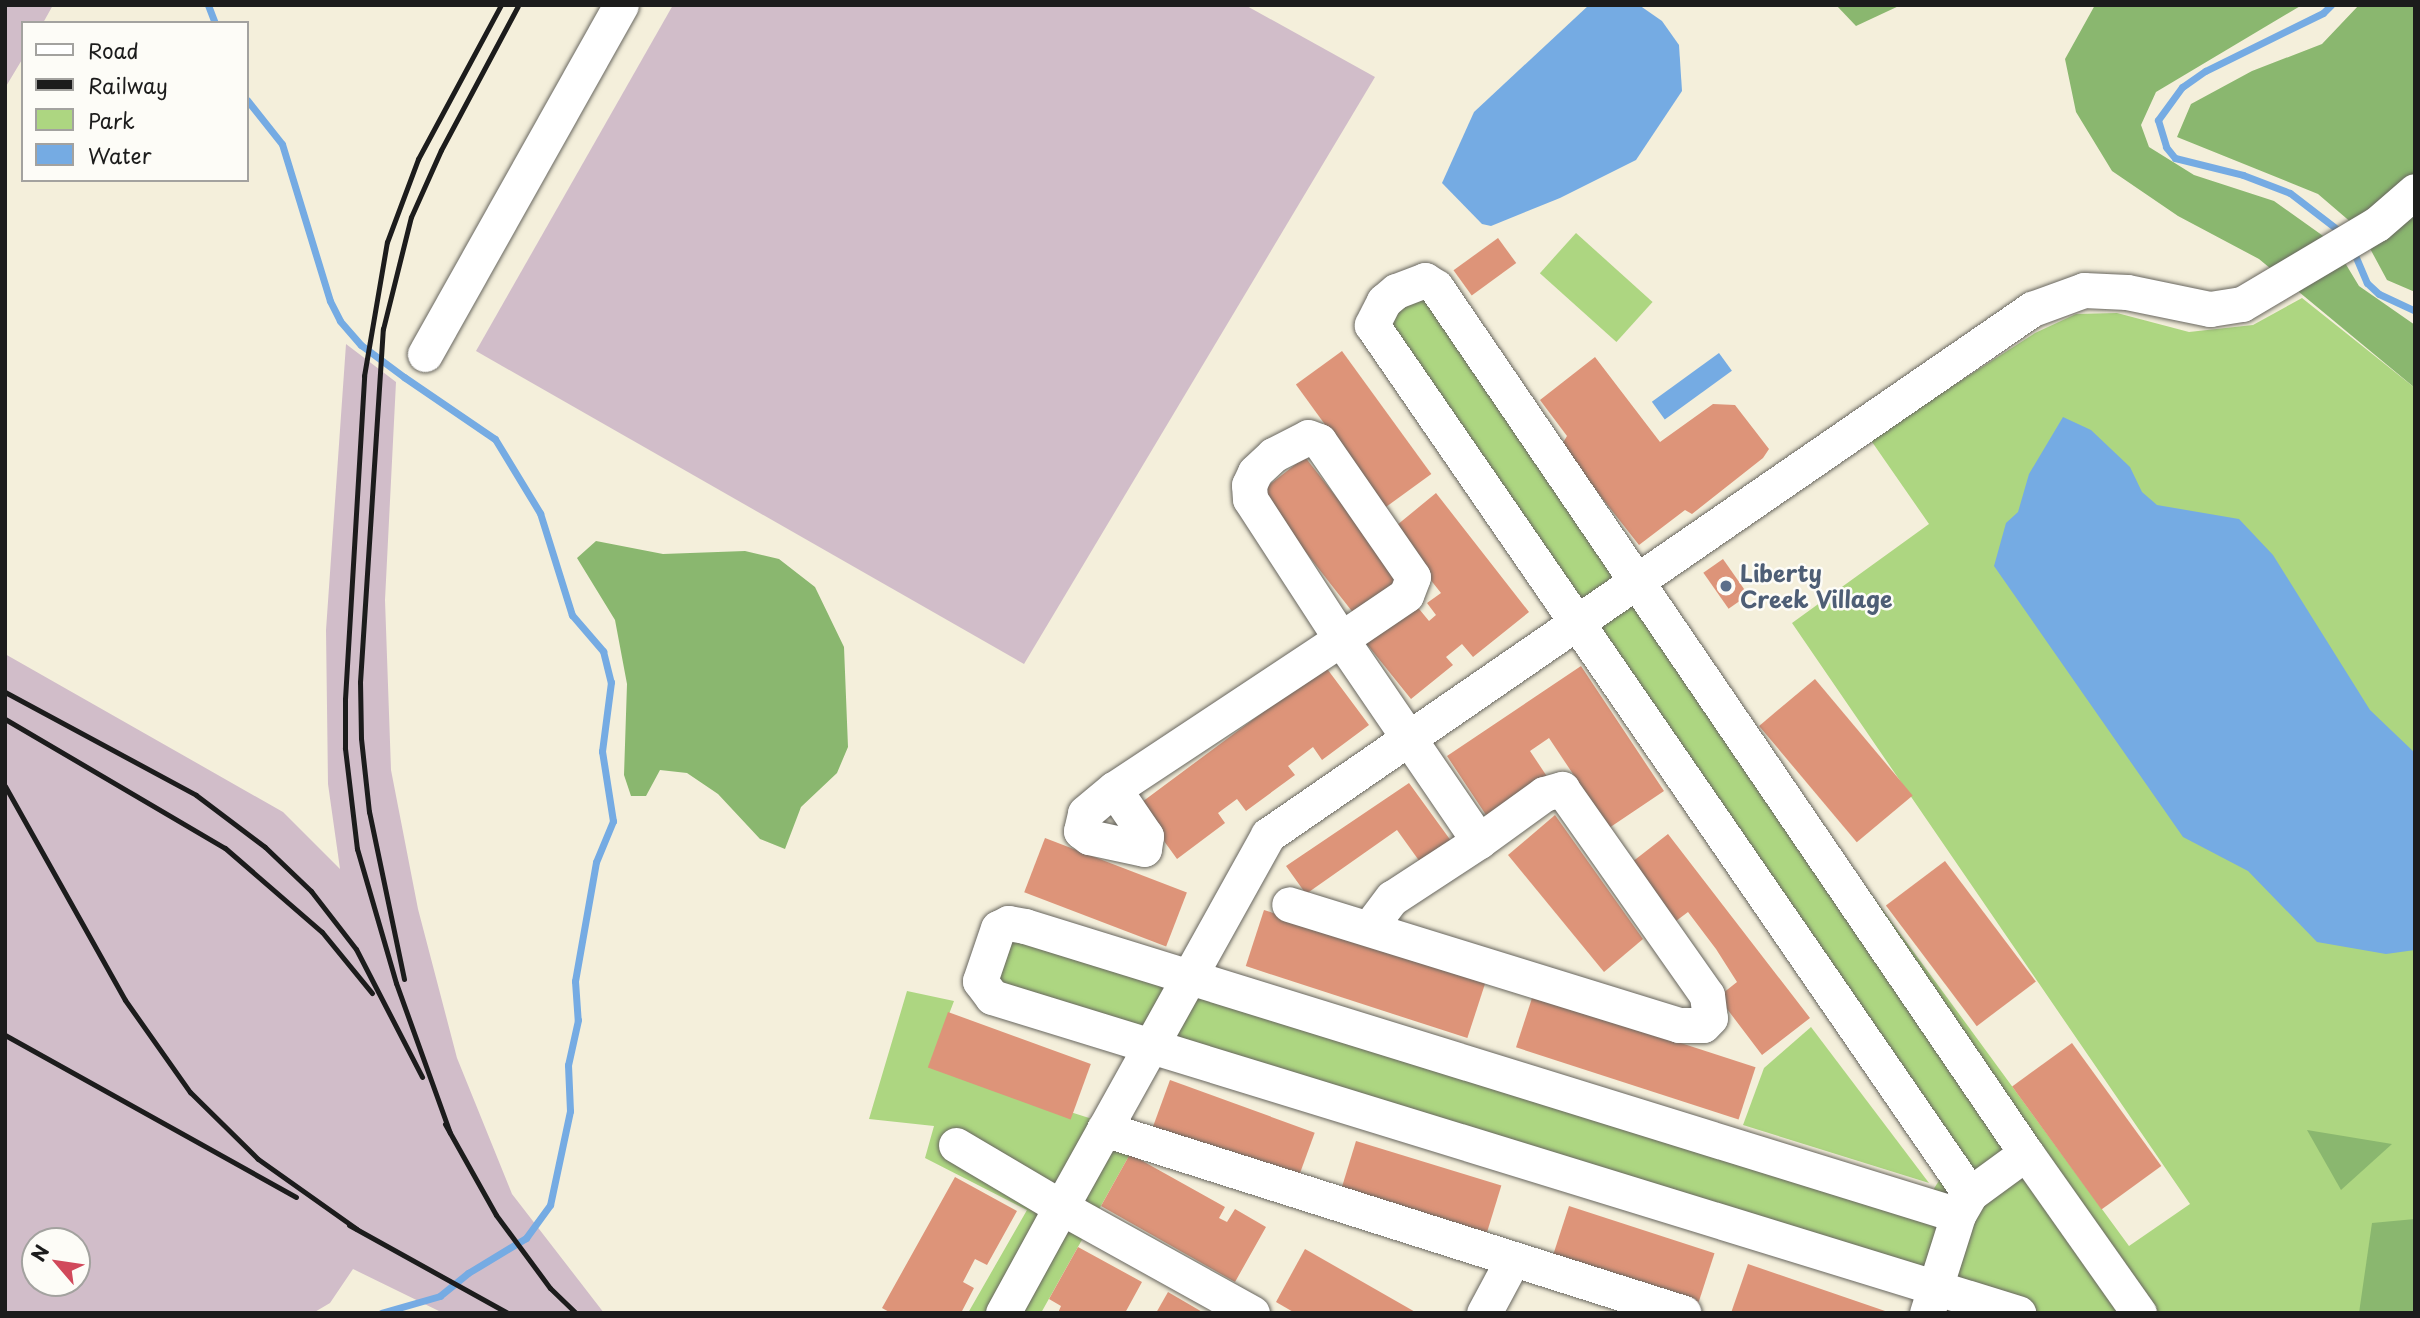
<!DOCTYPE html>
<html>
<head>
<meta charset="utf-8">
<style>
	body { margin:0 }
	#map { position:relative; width:2420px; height:1318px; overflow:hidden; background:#f4efdb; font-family:"Playpen Sans",sans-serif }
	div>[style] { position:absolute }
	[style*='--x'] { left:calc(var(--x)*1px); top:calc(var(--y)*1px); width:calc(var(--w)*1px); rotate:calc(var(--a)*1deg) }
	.industrial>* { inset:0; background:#d1bdc9 }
	.green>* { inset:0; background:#add681; transform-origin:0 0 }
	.forest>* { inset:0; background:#8ab76f }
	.water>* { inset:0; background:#75abe3; transform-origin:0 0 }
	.stream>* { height:7px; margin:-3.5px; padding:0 3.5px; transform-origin:3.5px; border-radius:3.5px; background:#75abe3 }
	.building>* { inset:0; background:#dd9479; transform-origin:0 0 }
	.roads { filter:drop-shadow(0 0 2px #68665f) drop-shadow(0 0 2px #68665f) }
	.minor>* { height:35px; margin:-17.5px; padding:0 17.5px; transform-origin:17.5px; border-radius:17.5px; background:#fff }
	.rail>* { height:5px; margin:-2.5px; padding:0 2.5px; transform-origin:2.5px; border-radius:2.5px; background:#1c1c1c }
	.dots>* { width:19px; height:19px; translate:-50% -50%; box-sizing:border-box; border:4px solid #fdfcf7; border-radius:50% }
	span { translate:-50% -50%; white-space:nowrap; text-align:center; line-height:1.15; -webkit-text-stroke:5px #fdfcf7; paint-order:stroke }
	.service-label { font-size:23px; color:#4e5e75; font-weight:700 }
	.left { translate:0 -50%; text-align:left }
	.frame { position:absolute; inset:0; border:7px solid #1c1c1c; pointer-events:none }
	.legend { position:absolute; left:21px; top:21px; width:228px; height:161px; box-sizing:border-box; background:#fdfcf7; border:2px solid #a3a29f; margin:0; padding:9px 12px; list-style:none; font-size:21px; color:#1c1c1c }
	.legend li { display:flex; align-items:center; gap:14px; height:35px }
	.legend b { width:35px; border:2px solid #a3a29f }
	.north { position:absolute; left:21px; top:1227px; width:70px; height:70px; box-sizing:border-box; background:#fdfcf7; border:2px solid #a3a29f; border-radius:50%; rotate:299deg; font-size:19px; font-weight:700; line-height:28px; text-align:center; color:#1c1c1c }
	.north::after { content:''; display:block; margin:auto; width:24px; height:32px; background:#d1495b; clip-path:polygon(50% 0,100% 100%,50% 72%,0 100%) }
</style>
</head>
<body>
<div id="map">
	<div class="industrial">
		<i style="clip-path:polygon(5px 5px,53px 5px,43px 23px,23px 23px,23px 58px,5px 88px)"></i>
		<i style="clip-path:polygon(673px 5px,1245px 5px,1375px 77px,1024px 664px,476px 351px)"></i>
		<i style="clip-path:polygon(evenodd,346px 344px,396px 382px,385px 600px,391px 770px,418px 909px,457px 1058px,512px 1194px,604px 1313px,443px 1313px,353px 1269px,330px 1303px,313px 1313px,5px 1313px,5px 654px,283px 812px,340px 869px,328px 784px,326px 630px,346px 344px,35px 1241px,77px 1241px,77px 1283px,35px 1283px,35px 1241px)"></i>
	</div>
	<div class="green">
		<i style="left:1576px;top:233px;width:103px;height:54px;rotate:42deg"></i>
		<i style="clip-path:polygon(1426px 286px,2129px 1246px,2190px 1204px,1792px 623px,1929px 524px,1870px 439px,2035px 333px,2076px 314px,2117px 313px,2189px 332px,2253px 325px,2302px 298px,2415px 388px,2415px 1313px,2030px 1313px,993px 980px,1007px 930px,1921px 1209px,1954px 1157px,1378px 324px)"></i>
		<i style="clip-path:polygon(907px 991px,954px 1001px,929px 1067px,1149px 1137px,1130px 1154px,1041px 1313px,968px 1313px,1027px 1210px,925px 1158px,934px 1126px,869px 1119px)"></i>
		<i style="clip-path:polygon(1811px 1027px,1929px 1183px,1743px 1125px,1764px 1068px)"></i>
	</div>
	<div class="forest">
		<i style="clip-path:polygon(1836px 5px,1901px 5px,1856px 26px)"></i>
		<i style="clip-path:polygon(2095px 5px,2302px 5px,2156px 92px,2141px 125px,2149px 147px,2194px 175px,2274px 201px,2333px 243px,2359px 286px,2415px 325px,2415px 388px,2259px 259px,2178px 216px,2112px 171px,2076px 112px,2065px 59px)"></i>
		<i style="clip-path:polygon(2359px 5px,2415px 5px,2415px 292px,2387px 280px,2360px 230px,2318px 194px,2177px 137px,2191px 104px,2252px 71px,2322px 44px)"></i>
		<i style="clip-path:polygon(596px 541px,663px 554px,745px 551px,779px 559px,815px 587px,844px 647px,848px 747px,837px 773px,801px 807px,785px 849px,760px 839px,718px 794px,687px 773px,660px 770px,646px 796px,631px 796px,624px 775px,627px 684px,615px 620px,577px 558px)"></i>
		<i style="clip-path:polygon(2307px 1130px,2392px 1144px,2341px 1190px)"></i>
		<i style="clip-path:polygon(2415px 1219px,2415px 1313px,2359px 1313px,2372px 1223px)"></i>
	</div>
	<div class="water">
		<i style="clip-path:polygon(1589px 5px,1639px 5px,1662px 21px,1679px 45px,1682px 91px,1636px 160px,1560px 198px,1491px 226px,1482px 224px,1442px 183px,1474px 112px)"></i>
		<i style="left:1719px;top:353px;width:22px;height:83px;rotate:54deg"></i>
		<i style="clip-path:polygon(2063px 417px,2091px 430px,2130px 467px,2142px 492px,2157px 505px,2239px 519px,2273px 555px,2370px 710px,2415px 753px,2415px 950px,2386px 954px,2317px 942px,2248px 871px,2183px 837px,1994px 566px,2006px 523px,2018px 512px,2029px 474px)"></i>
	</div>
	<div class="stream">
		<i style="--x:208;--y:5;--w:19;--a:69"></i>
		<i style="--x:2331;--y:5;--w:11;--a:135"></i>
		<i style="--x:2323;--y:13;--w:131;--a:153.8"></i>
		<i style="--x:2205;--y:71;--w:28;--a:145"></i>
		<i style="--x:2182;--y:87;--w:41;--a:126"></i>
		<i style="--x:2158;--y:120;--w:28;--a:73"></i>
		<i style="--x:2166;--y:147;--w:14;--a:51"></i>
		<i style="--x:2175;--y:158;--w:70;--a:14"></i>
		<i style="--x:2243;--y:175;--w:50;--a:21"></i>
		<i style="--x:2290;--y:193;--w:66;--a:37.6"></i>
		<i style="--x:247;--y:100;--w:56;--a:51.5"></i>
		<i style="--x:282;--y:144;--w:164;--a:73"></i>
		<i style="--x:330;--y:301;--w:22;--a:63"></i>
		<i style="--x:340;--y:321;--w:32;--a:49"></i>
		<i style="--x:361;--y:345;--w:54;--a:36.7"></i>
		<i style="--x:404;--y:377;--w:110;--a:34.3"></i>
		<i style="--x:495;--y:439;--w:87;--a:58.7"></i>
		<i style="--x:540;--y:513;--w:107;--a:72.6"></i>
		<i style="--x:572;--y:615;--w:48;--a:49.3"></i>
		<i style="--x:603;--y:651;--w:32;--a:76"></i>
		<i style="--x:611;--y:682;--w:70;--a:97.4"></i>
		<i style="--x:602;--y:751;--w:71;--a:81.1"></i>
		<i style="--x:613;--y:821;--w:44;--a:112.5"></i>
		<i style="--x:596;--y:862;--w:121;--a:100"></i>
		<i style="--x:575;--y:981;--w:39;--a:86"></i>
		<i style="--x:578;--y:1020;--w:46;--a:102.5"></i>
		<i style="--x:568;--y:1065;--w:46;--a:87.5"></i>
		<i style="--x:570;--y:1111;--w:96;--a:102"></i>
		<i style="--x:550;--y:1205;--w:41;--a:126"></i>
		<i style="--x:526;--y:1238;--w:68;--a:148.9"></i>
		<i style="--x:468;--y:1273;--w:36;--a:141"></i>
		<i style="--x:440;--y:1296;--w:61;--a:163.9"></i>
		<i style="--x:2352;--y:248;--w:38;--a:67"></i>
		<i style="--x:2367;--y:283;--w:16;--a:43"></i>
		<i style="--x:2379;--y:294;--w:40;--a:25"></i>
	</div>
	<div class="building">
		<i style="left:1498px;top:238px;width:31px;height:55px;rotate:54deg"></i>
		<i style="left:1342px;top:351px;width:152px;height:57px;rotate:54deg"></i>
		<i style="clip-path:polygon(1595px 357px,1660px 442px,1713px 404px,1735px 405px,1769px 449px,1763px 458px,1692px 514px,1685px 510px,1639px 545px,1561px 446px,1567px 436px,1540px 400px)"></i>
		<i style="left:1305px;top:457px;width:154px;height:58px;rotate:52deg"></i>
		<i style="clip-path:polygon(1436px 493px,1529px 612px,1473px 657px,1462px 644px,1446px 657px,1453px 665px,1411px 699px,1366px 643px,1415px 604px,1429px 621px,1436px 615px,1427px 603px,1441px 593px,1391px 530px)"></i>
		<i style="left:1723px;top:559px;width:44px;height:24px;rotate:55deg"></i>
		<i style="clip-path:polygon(1325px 666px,1369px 725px,1322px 760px,1313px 747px,1288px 766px,1295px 775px,1246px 811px,1237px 799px,1218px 813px,1225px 823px,1177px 859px,1138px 805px)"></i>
		<i style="clip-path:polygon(1581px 666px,1664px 791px,1609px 828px,1549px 738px,1530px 751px,1548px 778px,1488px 818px,1447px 756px)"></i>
		<i style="left:1815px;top:679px;width:152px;height:73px;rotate:50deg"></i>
		<i style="clip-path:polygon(1409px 783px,1454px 845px,1420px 862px,1397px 830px,1306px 894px,1286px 866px)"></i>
		<i style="clip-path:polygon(1555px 815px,1643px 939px,1604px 972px,1508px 855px)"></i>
		<i style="clip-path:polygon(1668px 834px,1810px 1018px,1762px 1055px,1718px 997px,1737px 982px,1716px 949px,1688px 912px,1672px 924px,1627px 866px)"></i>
		<i style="left:1045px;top:838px;width:152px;height:58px;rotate:21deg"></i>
		<i style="left:1945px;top:861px;width:151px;height:74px;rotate:53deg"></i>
		<i style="left:1264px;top:910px;width:233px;height:59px;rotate:18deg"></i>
		<i style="left:1533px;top:995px;width:234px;height:55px;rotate:18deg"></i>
		<i style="left:948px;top:1012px;width:152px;height:59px;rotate:20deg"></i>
		<i style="left:2072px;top:1043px;width:152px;height:74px;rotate:54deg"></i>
		<i style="left:1170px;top:1080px;width:154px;height:61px;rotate:20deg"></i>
		<i style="left:1356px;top:1141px;width:152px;height:59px;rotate:17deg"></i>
		<i style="clip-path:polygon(1130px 1154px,1225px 1207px,1219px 1218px,1227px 1222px,1235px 1209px,1266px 1227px,1235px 1282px,1101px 1206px)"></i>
		<i style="clip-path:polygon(955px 1177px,1017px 1211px,987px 1265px,975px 1259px,963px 1282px,974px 1288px,961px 1313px,891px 1313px,882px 1308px)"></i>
		<i style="left:1569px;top:1206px;width:153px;height:63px;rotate:18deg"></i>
		<i style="clip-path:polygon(1078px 1247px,1142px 1282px,1125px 1313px,1058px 1313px,1061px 1306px,1049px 1299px)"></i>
		<i style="clip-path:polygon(1305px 1249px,1417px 1313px,1295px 1313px,1276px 1302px)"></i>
		<i style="clip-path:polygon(1748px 1264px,1888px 1312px,1888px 1313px,1731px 1313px)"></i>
		<i style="clip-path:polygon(1168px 1292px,1204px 1313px,1156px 1313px)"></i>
	</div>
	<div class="roads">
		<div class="minor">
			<i style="--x:425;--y:354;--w:400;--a:-60.7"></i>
			<i style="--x:1308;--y:437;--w:12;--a:20"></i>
			<i style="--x:1319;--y:441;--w:165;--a:55.3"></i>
			<i style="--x:1413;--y:577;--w:19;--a:111"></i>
			<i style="--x:1406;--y:595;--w:78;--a:145.9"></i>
			<i style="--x:1341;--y:639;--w:167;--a:-123"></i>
			<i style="--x:1250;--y:499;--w:14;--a:-94"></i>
			<i style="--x:1249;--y:485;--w:14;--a:-65"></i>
			<i style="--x:1255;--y:472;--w:25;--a:-43"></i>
			<i style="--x:1273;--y:455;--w:39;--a:-27"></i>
			<i style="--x:1114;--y:789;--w:57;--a:55.8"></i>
			<i style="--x:1146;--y:836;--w:13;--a:99"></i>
			<i style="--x:1144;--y:849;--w:56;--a:-167.7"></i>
			<i style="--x:1089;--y:837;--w:10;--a:-143"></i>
			<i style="--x:1081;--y:831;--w:18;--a:-77"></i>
			<i style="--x:1085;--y:813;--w:38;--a:-40"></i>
			<i style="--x:1114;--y:789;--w:272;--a:-33.5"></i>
			<i style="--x:1341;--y:639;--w:245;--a:55.7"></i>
			<i style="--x:1479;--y:841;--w:80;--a:-35.9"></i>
			<i style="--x:1544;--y:794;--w:19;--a:-16"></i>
			<i style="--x:1562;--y:789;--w:252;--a:54.9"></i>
			<i style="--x:1707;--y:995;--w:23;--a:83"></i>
			<i style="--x:1710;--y:1018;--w:10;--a:135"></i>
			<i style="--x:1703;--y:1025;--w:24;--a:180"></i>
			<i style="--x:1679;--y:1025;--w:408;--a:-162.8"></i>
			<i style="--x:1369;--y:928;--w:38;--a:-53"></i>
			<i style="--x:1392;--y:898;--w:104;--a:-33.2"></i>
			<i style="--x:1104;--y:1129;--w:608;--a:17.6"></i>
			<i style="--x:956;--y:1145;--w:122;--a:30.6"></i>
			<i style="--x:1061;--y:1207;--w:121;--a:118.7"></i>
			<i style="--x:2026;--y:1153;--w:196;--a:54.8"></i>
			<i style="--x:1958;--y:1215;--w:977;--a:-162.79"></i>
			<i style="--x:1025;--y:926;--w:17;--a:-170"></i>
			<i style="--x:1008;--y:923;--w:11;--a:153"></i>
			<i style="--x:998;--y:928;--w:56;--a:108.8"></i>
			<i style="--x:980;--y:981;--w:20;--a:53"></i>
			<i style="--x:992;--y:997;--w:1074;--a:17.12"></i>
			<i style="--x:1252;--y:1313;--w:218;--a:-151"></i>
			<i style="--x:1061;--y:1207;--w:426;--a:-60.9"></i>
			<i style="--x:1268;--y:835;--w:928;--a:-34.55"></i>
			<i style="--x:2032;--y:309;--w:55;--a:-20.1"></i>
			<i style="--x:2084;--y:290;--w:43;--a:2.7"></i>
			<i style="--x:2127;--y:292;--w:85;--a:11.6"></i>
			<i style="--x:2210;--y:309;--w:32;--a:-9"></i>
			<i style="--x:2242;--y:304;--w:157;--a:-30.7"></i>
			<i style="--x:2377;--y:224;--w:50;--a:-41"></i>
			<i style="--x:1484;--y:1313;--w:61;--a:-61.8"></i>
			<i style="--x:1927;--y:1313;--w:103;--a:-72.4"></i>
			<i style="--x:1958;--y:1215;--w:24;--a:-60"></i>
			<i style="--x:1970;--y:1194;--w:69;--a:-36.2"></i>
			<i style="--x:2026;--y:1153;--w:1048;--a:-124.27"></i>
			<i style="--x:1436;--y:287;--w:13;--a:-148"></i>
			<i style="--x:1425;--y:280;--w:31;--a:159"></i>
			<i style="--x:1396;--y:291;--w:16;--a:140"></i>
			<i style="--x:1384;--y:301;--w:27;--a:117"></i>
			<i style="--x:1372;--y:325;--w:1055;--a:55.47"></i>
		</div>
	</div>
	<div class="rail">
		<i style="--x:5;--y:692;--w:217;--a:28.3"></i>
		<i style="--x:196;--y:795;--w:86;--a:37"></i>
		<i style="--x:265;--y:847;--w:64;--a:43.7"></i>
		<i style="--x:311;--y:891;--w:73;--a:52.2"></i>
		<i style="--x:356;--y:949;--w:144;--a:62.7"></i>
		<i style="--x:5;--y:719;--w:255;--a:30.4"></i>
		<i style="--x:225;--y:848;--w:128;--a:40.9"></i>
		<i style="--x:322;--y:932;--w:79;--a:50.7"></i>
		<i style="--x:5;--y:786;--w:245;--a:60.7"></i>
		<i style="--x:125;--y:1000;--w:113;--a:54.8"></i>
		<i style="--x:190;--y:1092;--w:95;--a:44.6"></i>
		<i style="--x:258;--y:1159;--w:121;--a:35.3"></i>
		<i style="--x:404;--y:979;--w:171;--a:-101.8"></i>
		<i style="--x:369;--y:812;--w:74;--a:-96.2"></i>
		<i style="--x:361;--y:738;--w:56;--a:-91"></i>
		<i style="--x:360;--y:682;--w:354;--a:-86.3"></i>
		<i style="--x:383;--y:329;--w:115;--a:-76"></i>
		<i style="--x:411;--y:217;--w:73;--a:-65.9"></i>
		<i style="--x:441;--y:150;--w:163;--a:-61.9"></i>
		<i style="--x:5;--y:1035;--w:333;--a:29.1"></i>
		<i style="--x:445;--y:1124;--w:104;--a:60.7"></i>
		<i style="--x:496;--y:1215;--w:91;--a:53.5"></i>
		<i style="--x:550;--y:1288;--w:36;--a:44"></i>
		<i style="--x:450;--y:1133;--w:159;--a:-109.8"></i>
		<i style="--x:396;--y:983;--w:140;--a:-106.2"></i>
		<i style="--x:357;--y:849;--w:102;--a:-96.8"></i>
		<i style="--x:345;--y:748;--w:49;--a:-90"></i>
		<i style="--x:345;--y:699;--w:324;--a:-86.6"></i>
		<i style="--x:364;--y:376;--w:136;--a:-80.3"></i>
		<i style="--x:387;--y:242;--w:89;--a:-69.5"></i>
		<i style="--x:418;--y:159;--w:175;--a:-61.7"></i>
		<i style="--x:349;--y:1225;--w:182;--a:29"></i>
	</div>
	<div class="dots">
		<i style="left:1726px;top:586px;background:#5c6f8a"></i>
	</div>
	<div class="service-label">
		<span class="left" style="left:1740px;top:586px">Liberty<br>Creek Village</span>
	</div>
	<div class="frame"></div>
	<ul class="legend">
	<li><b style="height:9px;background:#fff"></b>Road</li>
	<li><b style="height:9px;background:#1c1c1c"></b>Railway</li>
	<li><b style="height:19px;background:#add681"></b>Park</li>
	<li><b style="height:19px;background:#75abe3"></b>Water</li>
	</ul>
	<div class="north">N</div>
</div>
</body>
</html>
